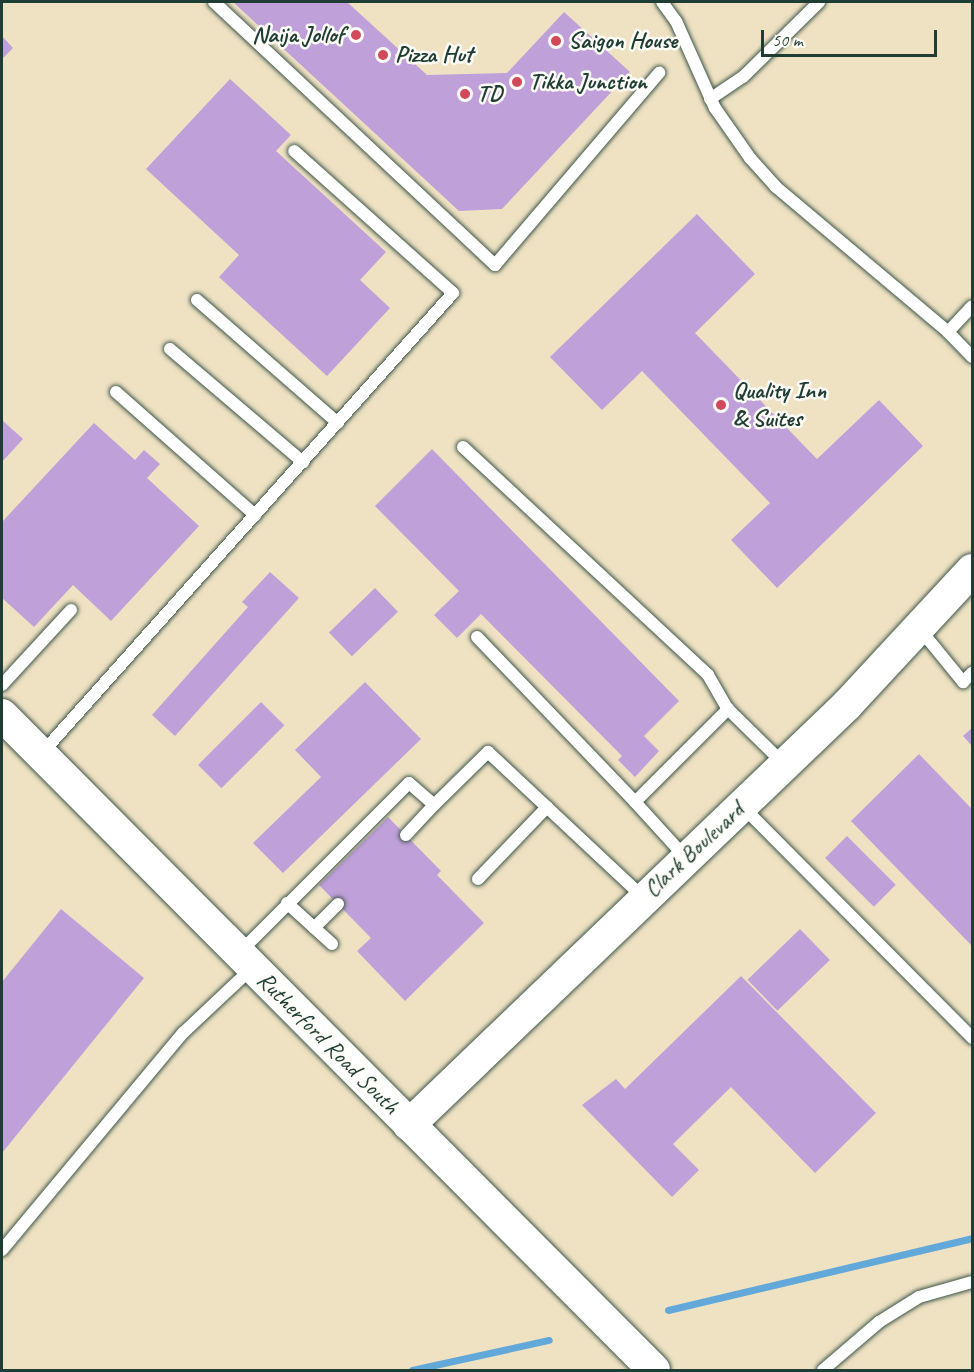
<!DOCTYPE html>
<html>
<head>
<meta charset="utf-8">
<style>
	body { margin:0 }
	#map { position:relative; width:974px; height:1372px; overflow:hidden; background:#efe2c3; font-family:Caveat,sans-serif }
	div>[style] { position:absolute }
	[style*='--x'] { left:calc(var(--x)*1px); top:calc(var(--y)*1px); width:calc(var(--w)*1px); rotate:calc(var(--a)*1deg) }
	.stream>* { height:7px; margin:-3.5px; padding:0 3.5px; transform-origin:3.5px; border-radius:3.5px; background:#62a9d9 }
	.building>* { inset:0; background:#bfa0d9; transform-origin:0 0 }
	.roads { filter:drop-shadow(0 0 2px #3e5649) drop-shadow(0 0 2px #3e5649) }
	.service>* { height:12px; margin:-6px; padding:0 6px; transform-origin:6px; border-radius:6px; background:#fff }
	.tertiary>* { height:32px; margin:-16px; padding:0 16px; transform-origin:16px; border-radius:16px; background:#fff }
	.dots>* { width:16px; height:16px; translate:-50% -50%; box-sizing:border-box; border:3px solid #fdfcf7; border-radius:50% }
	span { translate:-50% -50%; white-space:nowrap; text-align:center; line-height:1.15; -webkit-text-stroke:5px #fdfcf7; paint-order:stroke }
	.poi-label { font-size:24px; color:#1f3d34; font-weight:700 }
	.right { translate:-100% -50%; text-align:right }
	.left { translate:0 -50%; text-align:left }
	.street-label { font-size:24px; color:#1f3d34 }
	.frame { position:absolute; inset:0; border:3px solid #1f3d34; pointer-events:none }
	.scale { position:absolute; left:761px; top:30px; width:176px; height:27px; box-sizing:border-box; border:3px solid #1f3d34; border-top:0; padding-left:8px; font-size:18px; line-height:21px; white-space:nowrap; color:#1f3d34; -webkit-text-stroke:4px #fdfcf7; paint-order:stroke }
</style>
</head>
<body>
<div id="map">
	<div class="stream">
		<i style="--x:668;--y:1310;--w:312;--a:-13.3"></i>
		<i style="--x:412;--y:1370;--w:140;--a:-12.4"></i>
	</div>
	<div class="building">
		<i style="clip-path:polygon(233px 2px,347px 2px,427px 75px,507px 73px,564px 12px,630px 72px,502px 209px,459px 211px)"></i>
		<i style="clip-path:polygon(2px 36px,13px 48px,2px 59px)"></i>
		<i style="clip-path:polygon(230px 79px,291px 135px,276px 151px,386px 252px,360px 280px,390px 308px,327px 376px,219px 277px,239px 255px,146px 169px)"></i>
		<i style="clip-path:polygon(697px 214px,755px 274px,695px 333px,817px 459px,879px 400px,923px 446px,777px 588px,731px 540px,770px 503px,642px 371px,602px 410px,550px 357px)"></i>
		<i style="clip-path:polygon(2px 420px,23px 439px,2px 462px)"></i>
		<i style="clip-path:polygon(94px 423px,135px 460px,144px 450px,160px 464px,147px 478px,199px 526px,111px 621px,73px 585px,34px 627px,2px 598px,2px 522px)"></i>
		<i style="clip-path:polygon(432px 449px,679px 701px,644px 736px,659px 751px,635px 777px,618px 760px,622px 756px,481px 614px,457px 638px,434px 615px,459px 591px,375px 506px)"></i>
		<i style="clip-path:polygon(270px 572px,299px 598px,175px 736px,152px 715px,248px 607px,242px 602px)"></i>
		<i style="left:375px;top:588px;width:33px;height:64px;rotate:46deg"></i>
		<i style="clip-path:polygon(365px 682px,421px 739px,283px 873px,253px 843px,321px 777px,295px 750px)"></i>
		<i style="left:261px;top:702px;width:33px;height:89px;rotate:45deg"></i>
		<i style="clip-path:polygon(972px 728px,972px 746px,963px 736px)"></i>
		<i style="clip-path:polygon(919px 754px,972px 809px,972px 946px,851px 821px)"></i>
		<i style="clip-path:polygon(388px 817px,441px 871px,437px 875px,484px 923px,405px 1001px,357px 951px,371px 938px,319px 885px)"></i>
		<i style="left:847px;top:836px;width:69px;height:31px;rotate:45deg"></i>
		<i style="clip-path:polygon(61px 909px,144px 978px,2px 1153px,2px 982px)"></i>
		<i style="left:800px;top:929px;width:43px;height:73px;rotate:46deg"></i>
		<i style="clip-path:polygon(741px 976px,876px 1113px,815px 1173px,731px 1087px,673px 1144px,699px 1170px,672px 1197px,582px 1105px,616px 1079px,625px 1089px)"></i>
	</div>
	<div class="roads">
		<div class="service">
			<i style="--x:214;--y:2;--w:385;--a:43.1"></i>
			<i style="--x:495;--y:265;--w:253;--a:-49.5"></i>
			<i style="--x:662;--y:2;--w:24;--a:54"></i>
			<i style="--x:676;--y:21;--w:95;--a:65.9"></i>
			<i style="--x:715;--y:108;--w:61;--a:55"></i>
			<i style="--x:750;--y:158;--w:39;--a:48"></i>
			<i style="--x:776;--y:187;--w:225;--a:40.1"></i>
			<i style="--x:948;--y:332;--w:35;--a:46"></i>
			<i style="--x:710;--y:99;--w:40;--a:-34"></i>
			<i style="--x:743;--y:77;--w:107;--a:-44.6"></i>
			<i style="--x:197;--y:300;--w:187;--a:41.1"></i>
			<i style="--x:948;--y:332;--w:35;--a:-47"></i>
			<i style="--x:170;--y:349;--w:175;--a:40.4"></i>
			<i style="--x:116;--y:392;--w:186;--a:41.5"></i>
			<i style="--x:463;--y:447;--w:335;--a:42.9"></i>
			<i style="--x:708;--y:675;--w:39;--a:60"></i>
			<i style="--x:919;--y:628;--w:70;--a:50.8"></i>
			<i style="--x:963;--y:682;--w:13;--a:-45"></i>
			<i style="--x:477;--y:637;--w:228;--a:46.2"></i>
			<i style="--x:2;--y:685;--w:102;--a:-47.4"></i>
			<i style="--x:42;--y:753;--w:617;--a:-48.22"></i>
			<i style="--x:453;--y:293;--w:213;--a:-138.2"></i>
			<i style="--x:742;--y:806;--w:327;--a:45.2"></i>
			<i style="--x:406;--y:835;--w:41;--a:-47"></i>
			<i style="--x:686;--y:858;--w:76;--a:-132.3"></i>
			<i style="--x:635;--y:802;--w:132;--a:-45"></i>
			<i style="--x:728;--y:709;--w:78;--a:44.5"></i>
			<i style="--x:478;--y:879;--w:100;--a:-46.2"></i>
			<i style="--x:287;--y:903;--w:61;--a:42.3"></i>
			<i style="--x:314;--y:928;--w:34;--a:-45"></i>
			<i style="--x:240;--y:952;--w:239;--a:-45"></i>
			<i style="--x:409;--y:783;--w:33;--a:41"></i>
			<i style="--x:434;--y:805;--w:76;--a:-44.5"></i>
			<i style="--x:488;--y:752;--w:212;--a:43.1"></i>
			<i style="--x:2;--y:1250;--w:283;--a:-50.2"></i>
			<i style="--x:183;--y:1033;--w:95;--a:-43.3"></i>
			<i style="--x:823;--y:1370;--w:74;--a:-40.6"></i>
			<i style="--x:879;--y:1322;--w:47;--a:-32"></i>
			<i style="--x:919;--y:1297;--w:55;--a:-15.8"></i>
		</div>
		<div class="tertiary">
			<i style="--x:2;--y:715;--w:924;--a:45.13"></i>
			<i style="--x:409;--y:1125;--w:607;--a:-43.8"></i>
			<i style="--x:847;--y:705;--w:184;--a:-47.2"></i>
		</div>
	</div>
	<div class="dots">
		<i style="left:356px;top:35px;background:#d1495b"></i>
		<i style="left:556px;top:41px;background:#d1495b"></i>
		<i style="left:383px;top:55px;background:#d1495b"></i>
		<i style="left:517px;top:82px;background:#d1495b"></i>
		<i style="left:465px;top:94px;background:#d1495b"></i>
		<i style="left:721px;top:405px;background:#d1495b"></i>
	</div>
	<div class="poi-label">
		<span class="right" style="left:344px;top:35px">Naija Jollof</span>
		<span class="left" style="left:568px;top:41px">Saigon House</span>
		<span class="left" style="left:395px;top:55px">Pizza Hut</span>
		<span class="left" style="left:529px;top:82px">Tikka Junction</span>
		<span class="left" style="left:477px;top:94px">TD</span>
		<span class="left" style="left:733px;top:405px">Quality Inn<br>&amp; Suites</span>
	</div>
	<div class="street-label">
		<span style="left:694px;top:850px;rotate:-43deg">Clark Boulevard</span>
		<span style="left:328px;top:1043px;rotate:45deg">Rutherford Road South</span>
	</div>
	<div class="frame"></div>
	<div class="scale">50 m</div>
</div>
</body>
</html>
